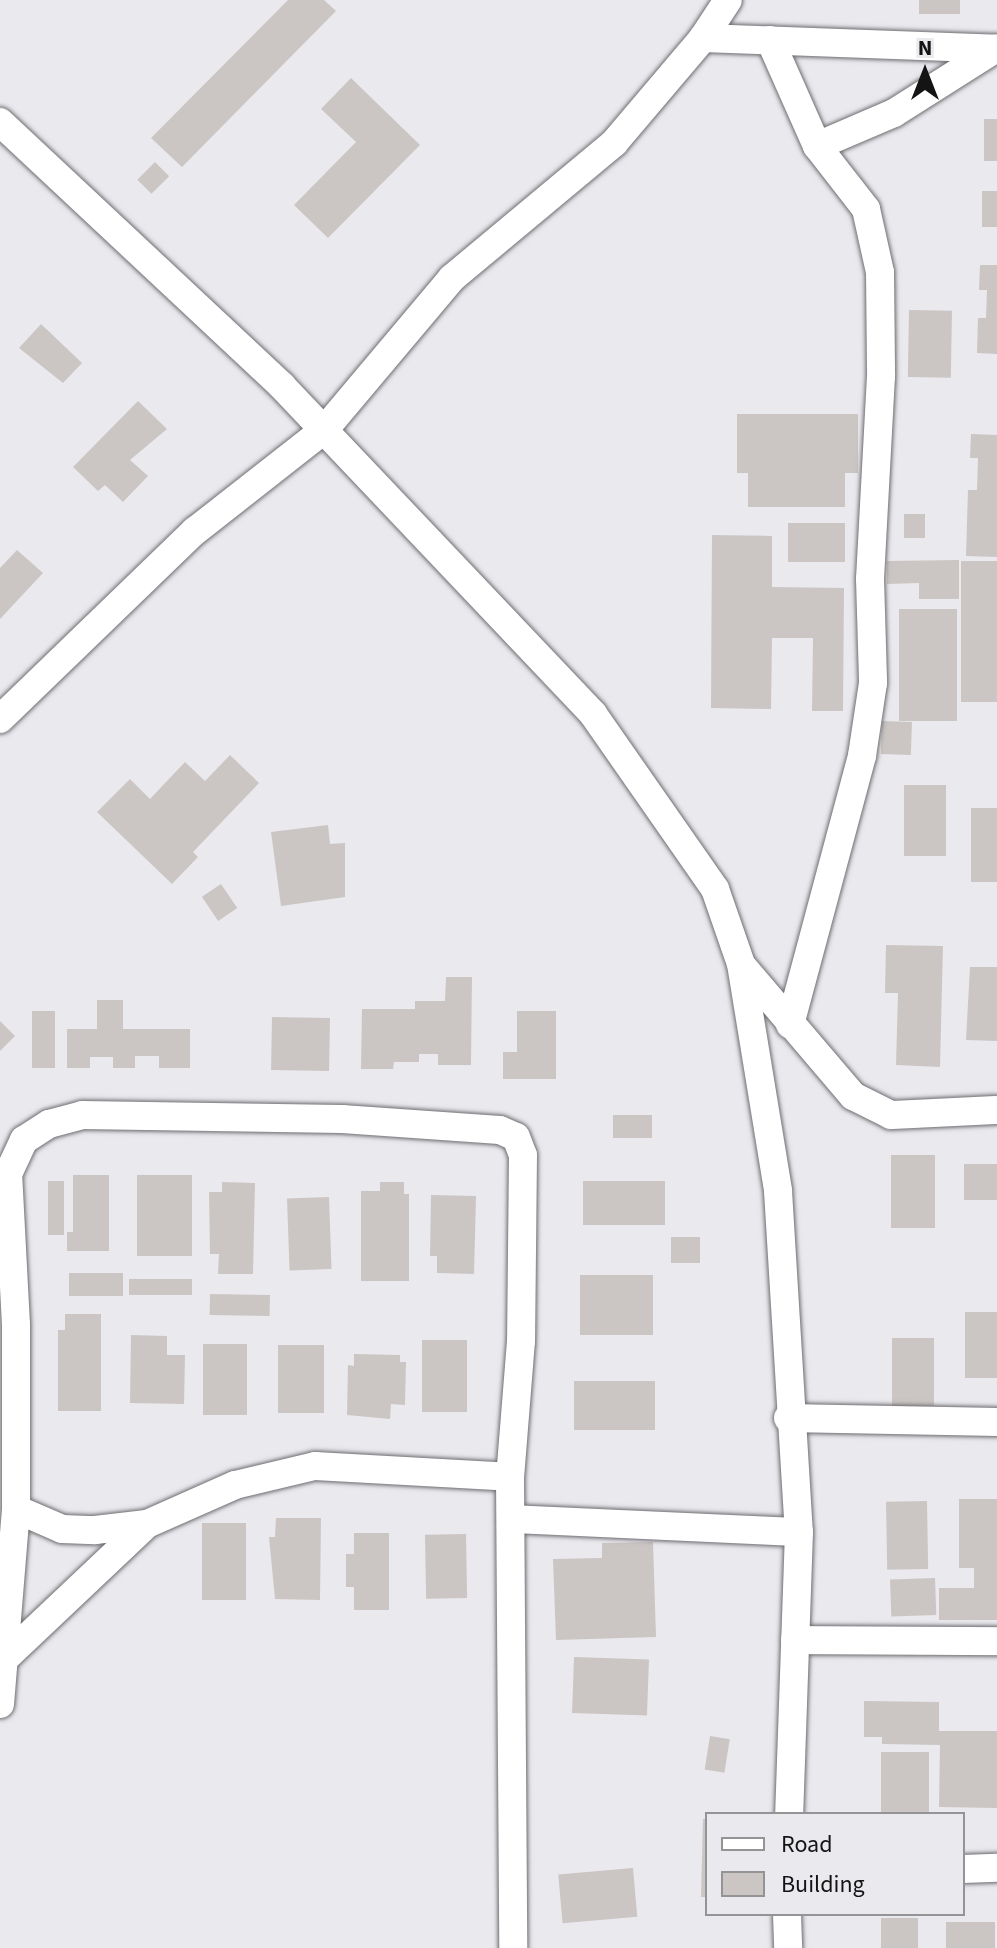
<!DOCTYPE html>
<html>
<head>
<meta charset="utf-8">
<style>
	body { margin:0 }
	#map { position:relative; width:997px; height:1948px; overflow:hidden; background:#eae9ee; font-family:"Source Sans 3",sans-serif }
	div>[style] { position:absolute }
	[style*='--x'] { left:calc(var(--x)*1px); top:calc(var(--y)*1px); width:calc(var(--w)*1px); rotate:calc(var(--a)*1deg) }
	.building>* { inset:0; background:#cbc6c4; transform-origin:0 0 }
	.roads { filter:drop-shadow(0 0 2px #6e6d71) drop-shadow(0 0 2px #6e6d71) }
	.minor>* { height:28px; margin:-14px; padding:0 14px; transform-origin:14px; border-radius:14px; background:#fff }
	span { translate:-50% -50%; white-space:nowrap; text-align:center; line-height:1.15; -webkit-text-stroke:7px #eae9ee; paint-order:stroke }
	.legend { position:absolute; left:705px; top:1812px; width:260px; height:104px; box-sizing:border-box; background:#eae9ee; border:2px solid #949497; margin:0; padding:10px 14px; list-style:none; font-size:24px; color:#141415 }
	.legend li { display:flex; align-items:center; gap:16px; height:40px }
	.legend b { width:40px; border:2px solid #949497 }
	.north { position:absolute; left:885px; top:32px; width:80px; height:80px; -webkit-text-stroke:6px #eae9ee; paint-order:stroke; rotate:0deg; font-size:22px; font-weight:700; line-height:32px; text-align:center; color:#141415 }
	.north::after { content:''; display:block; margin:auto; width:28px; height:36px; background:#141415; clip-path:polygon(50% 0,100% 100%,50% 72%,0 100%) }
</style>
</head>
<body>
<div id="map">
	<div class="building">
		<i style="clip-path:polygon(288px 0,324px 0,336px 11px,182px 167px,151px 138px)"></i>
		<i style="left:919px;top:0;width:41px;height:14px"></i>
		<i style="clip-path:polygon(351px 78px,420px 145px,328px 238px,294px 205px,356px 142px,321px 109px)"></i>
		<i style="left:984px;top:119px;width:13px;height:42px"></i>
		<i style="left:155px;top:162px;width:20px;height:25px;rotate:45deg"></i>
		<i style="left:982px;top:191px;width:15px;height:36px"></i>
		<i style="clip-path:polygon(980px 265px,997px 265px,997px 354px,977px 353px,978px 318px,986px 318px,987px 290px,979px 290px)"></i>
		<i style="left:909px;top:310px;width:43px;height:67px;rotate:1deg"></i>
		<i style="clip-path:polygon(41px 324px,82px 363px,63px 383px,19px 348px)"></i>
		<i style="clip-path:polygon(138px 401px,167px 429px,130px 460px,148px 476px,123px 502px,105px 485px,98px 491px,73px 467px)"></i>
		<i style="clip-path:polygon(737px 414px,858px 414px,858px 473px,845px 473px,845px 507px,748px 507px,748px 473px,737px 473px)"></i>
		<i style="clip-path:polygon(971px 434px,997px 435px,997px 557px,966px 556px,968px 490px,977px 490px,978px 458px,970px 458px)"></i>
		<i style="left:904px;top:514px;width:21px;height:24px"></i>
		<i style="left:788px;top:523px;width:57px;height:39px"></i>
		<i style="clip-path:polygon(712px 535px,772px 536px,772px 587px,844px 588px,843px 711px,812px 711px,813px 638px,772px 638px,771px 709px,711px 708px)"></i>
		<i style="clip-path:polygon(17px 550px,43px 573px,0 619px,0 568px)"></i>
		<i style="clip-path:polygon(959px 560px,959px 599px,919px 599px,919px 583px,887px 584px,887px 561px)"></i>
		<i style="left:997px;top:561px;width:141px;height:36px;rotate:90deg"></i>
		<i style="left:899px;top:609px;width:58px;height:112px"></i>
		<i style="left:882px;top:721px;width:30px;height:33px;rotate:2deg"></i>
		<i style="clip-path:polygon(230px 755px,259px 783px,193px 852px,198px 857px,172px 884px,97px 812px,130px 779px,150px 799px,185px 762px,205px 781px)"></i>
		<i style="left:904px;top:785px;width:42px;height:71px"></i>
		<i style="left:971px;top:808px;width:26px;height:74px"></i>
		<i style="clip-path:polygon(328px 825px,330px 844px,345px 843px,345px 897px,281px 906px,271px 832px)"></i>
		<i style="left:221px;top:884px;width:29px;height:23px;rotate:56deg"></i>
		<i style="clip-path:polygon(886px 945px,943px 946px,940px 1067px,896px 1065px,898px 993px,885px 993px)"></i>
		<i style="clip-path:polygon(970px 967px,997px 967px,997px 1041px,966px 1040px)"></i>
		<i style="clip-path:polygon(446px 977px,472px 977px,471px 1065px,438px 1065px,438px 1054px,419px 1054px,419px 1062px,394px 1062px,393px 1069px,361px 1069px,362px 1009px,415px 1009px,415px 1001px,445px 1001px)"></i>
		<i style="clip-path:polygon(97px 1000px,123px 1000px,123px 1029px,190px 1029px,190px 1068px,159px 1068px,159px 1056px,135px 1056px,135px 1068px,113px 1068px,113px 1057px,90px 1057px,90px 1068px,67px 1068px,67px 1029px,97px 1029px)"></i>
		<i style="left:32px;top:1011px;width:23px;height:57px"></i>
		<i style="clip-path:polygon(517px 1011px,556px 1011px,556px 1079px,503px 1079px,503px 1052px,517px 1052px)"></i>
		<i style="left:272px;top:1017px;width:58px;height:53px;rotate:1deg"></i>
		<i style="clip-path:polygon(0 1021px,15px 1036px,0 1051px)"></i>
		<i style="left:613px;top:1115px;width:39px;height:23px"></i>
		<i style="left:891px;top:1155px;width:44px;height:73px"></i>
		<i style="left:964px;top:1164px;width:33px;height:36px"></i>
		<i style="clip-path:polygon(73px 1175px,109px 1175px,109px 1251px,67px 1251px,67px 1232px,73px 1232px)"></i>
		<i style="left:137px;top:1175px;width:55px;height:81px"></i>
		<i style="left:48px;top:1181px;width:16px;height:54px"></i>
		<i style="left:583px;top:1181px;width:82px;height:44px"></i>
		<i style="clip-path:polygon(222px 1182px,255px 1183px,253px 1274px,218px 1274px,219px 1254px,210px 1254px,209px 1192px,222px 1192px)"></i>
		<i style="clip-path:polygon(380px 1182px,404px 1182px,404px 1194px,409px 1194px,409px 1281px,361px 1281px,361px 1191px,380px 1191px)"></i>
		<i style="clip-path:polygon(431px 1195px,476px 1196px,474px 1274px,437px 1273px,437px 1256px,430px 1256px)"></i>
		<i style="left:329px;top:1197px;width:72px;height:42px;rotate:88deg"></i>
		<i style="left:671px;top:1237px;width:29px;height:26px"></i>
		<i style="left:69px;top:1273px;width:54px;height:23px"></i>
		<i style="left:580px;top:1275px;width:73px;height:60px"></i>
		<i style="left:129px;top:1279px;width:63px;height:16px"></i>
		<i style="left:210px;top:1294px;width:60px;height:21px;rotate:1deg"></i>
		<i style="left:965px;top:1312px;width:32px;height:66px"></i>
		<i style="clip-path:polygon(65px 1314px,101px 1314px,101px 1411px,58px 1411px,58px 1330px,65px 1330px)"></i>
		<i style="clip-path:polygon(131px 1335px,167px 1336px,167px 1355px,185px 1355px,184px 1404px,130px 1403px)"></i>
		<i style="left:892px;top:1338px;width:42px;height:68px"></i>
		<i style="left:422px;top:1340px;width:45px;height:72px"></i>
		<i style="left:203px;top:1344px;width:44px;height:71px"></i>
		<i style="left:278px;top:1345px;width:46px;height:68px"></i>
		<i style="clip-path:polygon(354px 1354px,400px 1355px,400px 1362px,406px 1362px,405px 1405px,391px 1404px,390px 1419px,347px 1415px,348px 1365px,354px 1366px)"></i>
		<i style="left:574px;top:1381px;width:81px;height:49px"></i>
		<i style="clip-path:polygon(959px 1499px,997px 1499px,997px 1620px,939px 1620px,939px 1588px,974px 1588px,974px 1568px,959px 1568px)"></i>
		<i style="left:927px;top:1501px;width:68px;height:41px;rotate:89deg"></i>
		<i style="clip-path:polygon(276px 1518px,321px 1518px,320px 1600px,275px 1599px,269px 1537px,275px 1537px)"></i>
		<i style="left:202px;top:1523px;width:44px;height:77px"></i>
		<i style="clip-path:polygon(354px 1533px,389px 1533px,389px 1610px,354px 1610px,354px 1587px,346px 1587px,346px 1554px,354px 1554px)"></i>
		<i style="left:466px;top:1534px;width:64px;height:41px;rotate:89deg"></i>
		<i style="clip-path:polygon(653px 1542px,656px 1637px,556px 1640px,553px 1559px,602px 1558px,602px 1543px)"></i>
		<i style="left:935px;top:1578px;width:37px;height:45px;rotate:88deg"></i>
		<i style="left:574px;top:1657px;width:75px;height:56px;rotate:2deg"></i>
		<i style="clip-path:polygon(864px 1701px,939px 1702px,939px 1731px,997px 1731px,997px 1808px,939px 1807px,940px 1745px,882px 1744px,882px 1737px,864px 1737px)"></i>
		<i style="left:710px;top:1736px;width:20px;height:34px;rotate:9deg"></i>
		<i style="left:881px;top:1752px;width:48px;height:62px"></i>
		<i style="clip-path:polygon(703px 1819px,707px 1819px,707px 1897px,701px 1897px)"></i>
		<i style="left:633px;top:1868px;width:49px;height:75px;rotate:85deg"></i>
		<i style="left:881px;top:1918px;width:37px;height:30px"></i>
		<i style="left:995px;top:1922px;width:26px;height:49px;rotate:90deg"></i>
	</div>
	<div class="roads">
		<div class="minor">
			<i style="--x:703;--y:38;--w:294;--a:2.1"></i>
			<i style="--x:770;--y:40;--w:116;--a:66.1"></i>
			<i style="--x:817;--y:146;--w:80;--a:52.1"></i>
			<i style="--x:866;--y:209;--w:65;--a:77.5"></i>
			<i style="--x:880;--y:272;--w:104;--a:89.4"></i>
			<i style="--x:881;--y:376;--w:203;--a:93.1"></i>
			<i style="--x:870;--y:579;--w:104;--a:88.3"></i>
			<i style="--x:873;--y:683;--w:74;--a:98.6"></i>
			<i style="--x:862;--y:756;--w:278;--a:105"></i>
			<i style="--x:0;--y:122;--w:386;--a:43.1"></i>
			<i style="--x:282;--y:386;--w:452;--a:46.5"></i>
			<i style="--x:593;--y:714;--w:213;--a:55.1"></i>
			<i style="--x:715;--y:889;--w:79;--a:70.9"></i>
			<i style="--x:741;--y:964;--w:230;--a:80.7"></i>
			<i style="--x:778;--y:1191;--w:342;--a:86.5"></i>
			<i style="--x:799;--y:1532;--w:282;--a:92"></i>
			<i style="--x:817;--y:146;--w:84;--a:-23.2"></i>
			<i style="--x:894;--y:113;--w:120;--a:-32.4"></i>
			<i style="--x:0;--y:719;--w:271;--a:-44"></i>
			<i style="--x:195;--y:531;--w:165;--a:-38.1"></i>
			<i style="--x:325;--y:429;--w:197;--a:-49.9"></i>
			<i style="--x:452;--y:278;--w:211;--a:-39.8"></i>
			<i style="--x:614;--y:143;--w:138;--a:-49.7"></i>
			<i style="--x:703;--y:38;--w:45;--a:-56.7"></i>
			<i style="--x:744;--y:968;--w:168;--a:49.6"></i>
			<i style="--x:853;--y:1096;--w:42;--a:26.6"></i>
			<i style="--x:891;--y:1115;--w:106;--a:-2.7"></i>
			<i style="--x:788;--y:1418;--w:209;--a:1.1"></i>
			<i style="--x:16;--y:1509;--w:50;--a:23.5"></i>
			<i style="--x:62;--y:1529;--w:33;--a:2"></i>
			<i style="--x:95;--y:1530;--w:52;--a:-6.6"></i>
			<i style="--x:147;--y:1524;--w:96;--a:-23.9"></i>
			<i style="--x:235;--y:1485;--w:82;--a:-13.4"></i>
			<i style="--x:315;--y:1466;--w:195;--a:3.2"></i>
			<i style="--x:512;--y:1519;--w:287;--a:2.6"></i>
			<i style="--x:795;--y:1640;--w:202;--a:0.3"></i>
			<i style="--x:3;--y:1660;--w:198;--a:-43.4"></i>
			<i style="--x:0;--y:1704;--w:196;--a:-85.3"></i>
			<i style="--x:16;--y:1509;--w:184;--a:-90"></i>
			<i style="--x:16;--y:1325;--w:151;--a:-93"></i>
			<i style="--x:8;--y:1174;--w:38;--a:-65"></i>
			<i style="--x:24;--y:1140;--w:30;--a:-33"></i>
			<i style="--x:49;--y:1124;--w:34;--a:-15"></i>
			<i style="--x:82;--y:1115;--w:260;--a:0.9"></i>
			<i style="--x:342;--y:1119;--w:158;--a:4"></i>
			<i style="--x:500;--y:1130;--w:17;--a:24"></i>
			<i style="--x:516;--y:1137;--w:19;--a:69"></i>
			<i style="--x:523;--y:1155;--w:186;--a:90.6"></i>
			<i style="--x:521;--y:1341;--w:136;--a:94.6"></i>
			<i style="--x:510;--y:1477;--w:471;--a:89.6"></i>
			<i style="--x:963;--y:1869;--w:34;--a:-2"></i>
			<i style="--x:787;--y:1914;--w:34;--a:88"></i>
		</div>
	</div>
	<ul class="legend">
	<li><b style="height:10px;background:#fff"></b>Road</li>
	<li><b style="height:22px;background:#cbc6c4"></b>Building</li>
	</ul>
	<div class="north">N</div>
</div>
</body>
</html>
